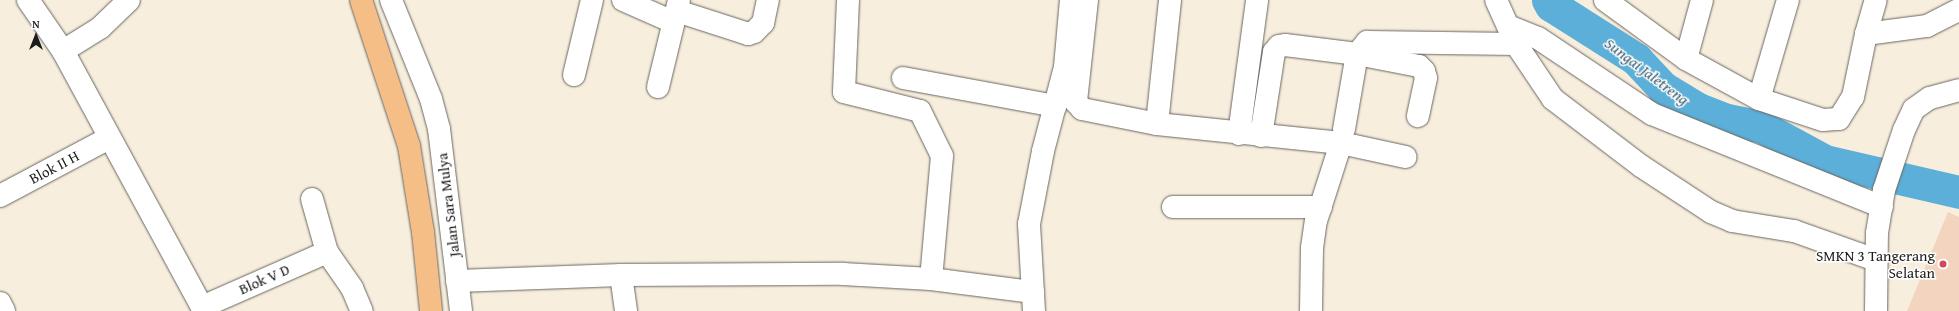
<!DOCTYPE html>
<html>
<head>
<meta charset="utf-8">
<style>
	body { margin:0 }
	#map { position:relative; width:1959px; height:311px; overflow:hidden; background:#f7eedd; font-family:"Gentium Book Plus",serif }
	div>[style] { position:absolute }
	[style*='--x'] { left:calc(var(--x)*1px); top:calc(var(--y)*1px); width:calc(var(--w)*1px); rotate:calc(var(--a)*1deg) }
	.built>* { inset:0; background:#f3d4bf }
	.river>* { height:33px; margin:-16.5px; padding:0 16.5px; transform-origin:16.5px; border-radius:16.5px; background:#5cafd8 }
	.roads { filter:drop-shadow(0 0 1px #696660) drop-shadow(0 0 1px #696660) }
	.minor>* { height:22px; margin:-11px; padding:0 11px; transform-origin:11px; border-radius:11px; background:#fff }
	.major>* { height:22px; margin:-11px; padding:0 11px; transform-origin:11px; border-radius:11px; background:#f6be87 }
	.dots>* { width:11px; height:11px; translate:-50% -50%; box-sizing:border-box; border:2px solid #fff; border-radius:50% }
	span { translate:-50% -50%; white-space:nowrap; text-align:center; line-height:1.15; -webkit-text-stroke:3px #fff; paint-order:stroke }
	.street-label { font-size:15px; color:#1c1c1c }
	.poi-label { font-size:15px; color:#1c1c1c }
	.right { translate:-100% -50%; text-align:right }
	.water-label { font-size:16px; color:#395e71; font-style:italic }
	.north { position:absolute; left:16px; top:16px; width:40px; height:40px; -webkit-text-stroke:3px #fff; paint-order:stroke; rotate:0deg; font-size:11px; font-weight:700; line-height:16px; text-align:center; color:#1c1c1c }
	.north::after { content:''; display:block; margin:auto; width:14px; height:18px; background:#1c1c1c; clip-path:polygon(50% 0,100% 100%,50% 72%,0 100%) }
</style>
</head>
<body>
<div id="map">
	<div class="built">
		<i style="clip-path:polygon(1948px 212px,1959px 217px,1959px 311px,1907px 311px)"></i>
	</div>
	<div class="river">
		<i style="--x:1548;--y:0;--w:6;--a:59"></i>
		<i style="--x:1551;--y:5;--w:101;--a:32.4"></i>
		<i style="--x:1636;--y:59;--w:38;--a:47"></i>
		<i style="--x:1662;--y:87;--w:42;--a:31.4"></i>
		<i style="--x:1698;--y:109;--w:31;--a:21"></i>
		<i style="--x:1727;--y:120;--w:36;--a:11"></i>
		<i style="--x:1762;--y:127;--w:72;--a:28.4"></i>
		<i style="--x:1825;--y:161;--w:138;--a:13"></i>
	</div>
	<div class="roads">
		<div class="minor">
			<i style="--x:28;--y:0;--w:62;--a:55.5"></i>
			<i style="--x:63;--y:51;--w:296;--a:61.5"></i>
			<i style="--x:391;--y:0;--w:107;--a:68"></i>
			<i style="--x:431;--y:99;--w:31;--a:75"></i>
			<i style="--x:439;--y:129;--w:183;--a:83.1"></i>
			<i style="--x:623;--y:0;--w:55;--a:23.7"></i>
			<i style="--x:848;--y:0;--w:92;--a:92.5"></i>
			<i style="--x:844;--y:92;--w:78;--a:14"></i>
			<i style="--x:920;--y:111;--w:50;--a:63.9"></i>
			<i style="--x:942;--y:156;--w:123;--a:95.1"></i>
			<i style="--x:1087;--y:0;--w:103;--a:96.2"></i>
			<i style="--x:1076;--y:102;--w:9;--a:49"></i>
			<i style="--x:1082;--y:109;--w:76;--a:11.3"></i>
			<i style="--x:1157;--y:124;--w:185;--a:5.9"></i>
			<i style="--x:1341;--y:143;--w:66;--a:12.3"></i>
			<i style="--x:1496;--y:0;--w:48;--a:65.6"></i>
			<i style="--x:1516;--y:44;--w:66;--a:56.1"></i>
			<i style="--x:1553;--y:99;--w:111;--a:37.3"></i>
			<i style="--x:1641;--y:166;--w:84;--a:33.3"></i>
			<i style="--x:1711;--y:212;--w:23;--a:23"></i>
			<i style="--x:1732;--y:221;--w:63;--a:9.2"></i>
			<i style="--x:1794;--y:231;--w:87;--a:19.5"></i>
			<i style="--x:1605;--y:0;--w:100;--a:36.1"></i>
			<i style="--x:1686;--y:59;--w:83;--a:28.7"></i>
			<i style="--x:1759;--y:99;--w:67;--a:18.2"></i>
			<i style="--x:1823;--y:120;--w:16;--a:-4"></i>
			<i style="--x:1839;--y:119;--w:26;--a:-58"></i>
			<i style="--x:1853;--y:97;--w:64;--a:-78.3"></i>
			<i style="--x:1866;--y:34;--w:35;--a:-74"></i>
			<i style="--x:677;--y:11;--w:75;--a:17.9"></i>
			<i style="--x:748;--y:34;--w:6;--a:-18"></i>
			<i style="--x:754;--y:32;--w:13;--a:-45"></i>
			<i style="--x:763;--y:23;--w:24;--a:-78"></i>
			<i style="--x:1508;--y:26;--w:32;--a:22"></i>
			<i style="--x:1538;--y:38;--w:137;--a:33.7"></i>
			<i style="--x:1652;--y:114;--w:248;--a:22"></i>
			<i style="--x:1866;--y:34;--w:62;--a:-7.5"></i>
			<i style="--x:1927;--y:26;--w:36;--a:-27"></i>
			<i style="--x:63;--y:51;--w:44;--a:-31.9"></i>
			<i style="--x:100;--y:28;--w:40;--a:-44"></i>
			<i style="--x:1686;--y:59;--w:61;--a:-74.8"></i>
			<i style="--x:574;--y:75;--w:77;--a:-76.5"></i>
			<i style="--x:903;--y:78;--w:155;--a:10.4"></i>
			<i style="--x:658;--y:87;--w:89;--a:-76.4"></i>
			<i style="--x:1759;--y:99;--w:103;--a:-73.7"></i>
			<i style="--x:1157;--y:124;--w:125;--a:-84"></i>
			<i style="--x:1344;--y:129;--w:76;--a:-80.2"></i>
			<i style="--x:1357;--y:54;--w:16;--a:-50"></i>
			<i style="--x:1367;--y:42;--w:149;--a:0.8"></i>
			<i style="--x:1239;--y:134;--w:135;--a:-82.3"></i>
			<i style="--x:1261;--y:136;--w:85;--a:-81.2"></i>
			<i style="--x:1274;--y:52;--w:8;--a:-50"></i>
			<i style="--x:1279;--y:46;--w:6;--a:-9"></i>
			<i style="--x:1285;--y:45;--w:73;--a:7.1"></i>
			<i style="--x:1357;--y:54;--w:63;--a:11"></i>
			<i style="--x:1419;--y:66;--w:7;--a:45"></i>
			<i style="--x:1424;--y:71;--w:7;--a:74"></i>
			<i style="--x:1426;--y:78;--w:39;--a:102"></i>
			<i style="--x:0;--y:196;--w:123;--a:-28"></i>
			<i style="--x:312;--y:199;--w:55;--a:74.2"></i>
			<i style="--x:327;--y:252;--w:44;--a:55.2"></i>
			<i style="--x:352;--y:288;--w:25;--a:67"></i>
			<i style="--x:1173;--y:207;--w:148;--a:0"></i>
			<i style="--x:621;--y:275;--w:36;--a:82"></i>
			<i style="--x:457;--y:281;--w:164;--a:-2.1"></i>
			<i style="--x:621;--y:275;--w:222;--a:-0.3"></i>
			<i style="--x:843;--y:274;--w:88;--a:3.3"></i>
			<i style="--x:931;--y:279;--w:103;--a:7.3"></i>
			<i style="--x:0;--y:303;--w:9;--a:63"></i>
			<i style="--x:202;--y:307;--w:137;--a:-23.7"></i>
			<i style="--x:1034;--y:311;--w:87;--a:-93.3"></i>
			<i style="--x:1029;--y:224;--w:74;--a:-79.1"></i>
			<i style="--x:1043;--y:151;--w:87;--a:-75.3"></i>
			<i style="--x:1065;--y:67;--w:67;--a:-84.9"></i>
			<i style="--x:1311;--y:311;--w:63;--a:-89.1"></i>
			<i style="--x:1312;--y:248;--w:27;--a:-82"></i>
			<i style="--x:1316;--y:221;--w:82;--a:-72.2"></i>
			<i style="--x:1876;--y:311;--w:78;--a:-89.3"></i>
			<i style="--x:1877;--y:233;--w:44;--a:-80.8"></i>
			<i style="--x:1884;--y:190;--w:63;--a:-71.6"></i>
			<i style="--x:1904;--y:130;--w:23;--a:-65"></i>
			<i style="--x:1914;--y:109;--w:19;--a:-35"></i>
			<i style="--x:1930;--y:98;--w:30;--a:-15"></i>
		</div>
		<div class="major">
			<i style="--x:361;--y:0;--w:154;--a:71.8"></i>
			<i style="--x:409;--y:146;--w:87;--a:80.8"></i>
			<i style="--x:423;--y:232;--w:79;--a:84.2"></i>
		</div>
	</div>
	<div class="dots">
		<i style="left:1943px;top:264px;background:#d1495b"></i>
	</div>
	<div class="street-label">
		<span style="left:54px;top:167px;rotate:-28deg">Blok II H</span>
		<span style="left:448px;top:205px;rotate:-97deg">Jalan Sara Mulya</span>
		<span style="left:264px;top:279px;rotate:-24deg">Blok V D</span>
	</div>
	<div class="poi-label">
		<span class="right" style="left:1935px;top:264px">SMKN 3 Tangerang<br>Selatan</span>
	</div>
	<div class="water-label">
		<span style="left:1647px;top:71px;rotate:37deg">Sungai Jaletreng</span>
	</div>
	<div class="north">N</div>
</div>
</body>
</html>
